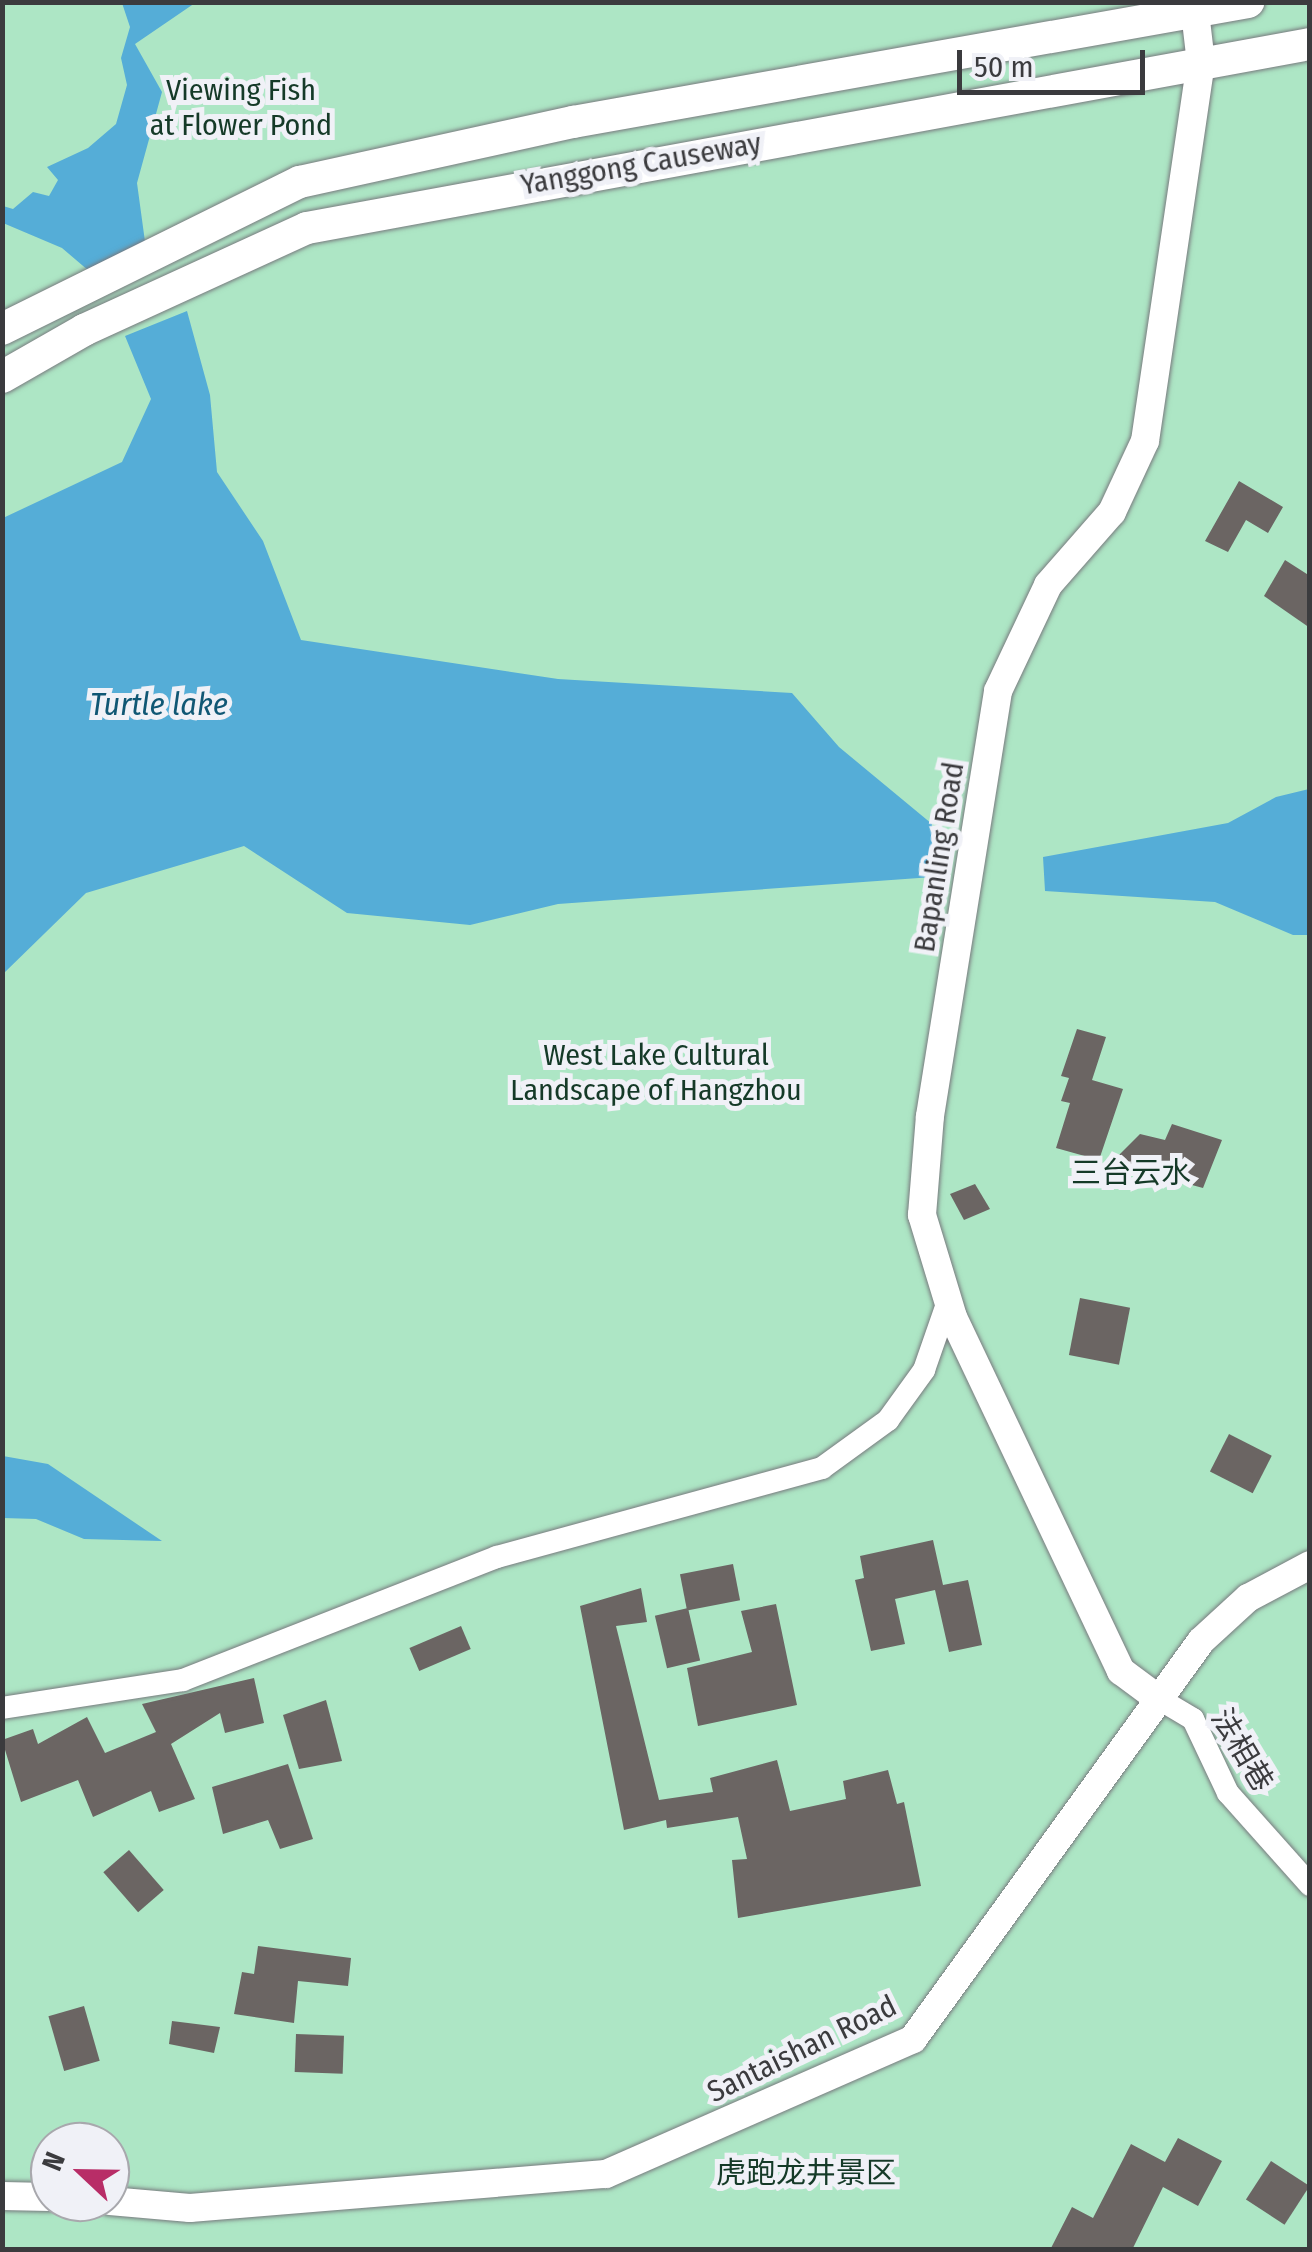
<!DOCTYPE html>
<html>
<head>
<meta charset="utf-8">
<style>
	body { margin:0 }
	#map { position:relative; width:1312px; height:2252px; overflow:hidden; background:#e2e4e9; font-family:"Fira Sans Condensed","Noto Sans SC",sans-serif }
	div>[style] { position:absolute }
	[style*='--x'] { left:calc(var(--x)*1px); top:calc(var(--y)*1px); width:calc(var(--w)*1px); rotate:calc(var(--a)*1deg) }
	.green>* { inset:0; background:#ade6c5 }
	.water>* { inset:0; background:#55add7 }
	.building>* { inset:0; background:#6b6563; transform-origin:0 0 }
	.roads { filter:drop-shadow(0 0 2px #787a7e) drop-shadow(0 0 2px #787a7e) }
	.minor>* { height:22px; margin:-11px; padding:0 11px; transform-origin:11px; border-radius:11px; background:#fff }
	.tertiary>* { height:28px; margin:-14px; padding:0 14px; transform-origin:14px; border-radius:14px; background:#fff }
	.secondary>* { height:32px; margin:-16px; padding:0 16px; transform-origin:16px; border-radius:16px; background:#fff }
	span { translate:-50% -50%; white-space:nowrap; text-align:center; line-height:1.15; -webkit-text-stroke:10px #f0f1f7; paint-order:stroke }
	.park-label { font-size:30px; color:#153a28 }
	.street-label { font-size:30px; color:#3b3b3e }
	.water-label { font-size:32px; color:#105774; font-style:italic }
	.frame { position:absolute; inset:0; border:5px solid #3b3b3e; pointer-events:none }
	.north { position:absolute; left:30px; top:2122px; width:100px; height:100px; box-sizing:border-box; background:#f0f1f7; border:2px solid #a8a8ad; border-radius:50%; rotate:292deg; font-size:28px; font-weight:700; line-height:40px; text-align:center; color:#3b3b3e }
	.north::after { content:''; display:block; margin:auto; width:35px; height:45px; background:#b82d67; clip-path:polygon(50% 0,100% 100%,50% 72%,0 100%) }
	.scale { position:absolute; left:957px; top:50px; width:188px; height:45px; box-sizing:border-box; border:5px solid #3b3b3e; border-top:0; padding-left:12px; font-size:30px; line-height:35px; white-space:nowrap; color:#3b3b3e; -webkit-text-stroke:8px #f0f1f7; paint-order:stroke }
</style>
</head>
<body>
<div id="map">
	<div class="green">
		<i style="clip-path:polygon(evenodd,3px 3px,1309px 3px,1309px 2249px,3px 2249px,3px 3px,50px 2142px,110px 2142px,110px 2202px,50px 2202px,50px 2142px)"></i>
	</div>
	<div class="water">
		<i style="clip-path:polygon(122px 3px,195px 3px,135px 44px,162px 92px,137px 183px,146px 249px,89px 271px,62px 248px,3px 223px,3px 206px,13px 209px,33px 192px,49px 196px,58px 180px,47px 167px,88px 148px,116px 124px,127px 85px,121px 58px,130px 27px)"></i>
		<i style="clip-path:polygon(187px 311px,210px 395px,217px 472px,263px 541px,301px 640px,558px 679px,792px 693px,839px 747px,932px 824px,933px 877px,558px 904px,470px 925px,347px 913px,244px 846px,86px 893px,3px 974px,3px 518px,122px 462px,151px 399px,125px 336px)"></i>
		<i style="clip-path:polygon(1309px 789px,1309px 935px,1293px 935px,1215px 902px,1045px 891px,1043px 857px,1228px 823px,1276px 797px)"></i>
		<i style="clip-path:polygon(3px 1456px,48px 1464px,162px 1541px,84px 1539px,36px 1519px,3px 1518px)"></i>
	</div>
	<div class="building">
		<i style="clip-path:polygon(1239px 481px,1283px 507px,1268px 533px,1246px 520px,1228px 552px,1205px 541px)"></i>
		<i style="clip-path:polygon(1285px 560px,1310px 576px,1310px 628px,1264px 596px)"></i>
		<i style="clip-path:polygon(1077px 1029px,1106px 1037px,1092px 1080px,1123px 1089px,1099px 1160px,1056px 1148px,1070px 1103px,1061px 1101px,1069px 1078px,1061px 1076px)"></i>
		<i style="clip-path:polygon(1172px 1124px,1222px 1140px,1203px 1188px,1111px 1163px,1140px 1134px,1165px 1140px)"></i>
		<i style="clip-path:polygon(975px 1184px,990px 1209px,964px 1220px,950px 1194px)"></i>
		<i style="left:1080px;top:1298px;width:51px;height:58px;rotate:11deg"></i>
		<i style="left:1229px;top:1434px;width:48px;height:42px;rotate:27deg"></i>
		<i style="clip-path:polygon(933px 1540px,943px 1585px,968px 1580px,982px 1645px,949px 1652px,935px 1590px,895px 1599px,905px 1644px,871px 1651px,855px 1580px,864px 1578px,860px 1556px)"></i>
		<i style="left:733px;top:1564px;width:37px;height:54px;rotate:79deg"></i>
		<i style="clip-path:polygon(641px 1588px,647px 1622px,616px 1626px,659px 1800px,713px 1792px,710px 1778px,777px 1760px,790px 1811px,846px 1799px,843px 1781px,888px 1770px,897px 1804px,904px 1802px,921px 1886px,738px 1918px,732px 1860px,747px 1859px,738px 1817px,667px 1828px,666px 1820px,624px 1830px,580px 1606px)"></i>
		<i style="clip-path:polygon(776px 1604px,797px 1705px,698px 1726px,687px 1668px,752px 1652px,741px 1611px)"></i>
		<i style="left:688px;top:1608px;width:54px;height:34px;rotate:77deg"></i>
		<i style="left:461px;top:1626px;width:25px;height:56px;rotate:67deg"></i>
		<i style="clip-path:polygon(254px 1678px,264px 1723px,225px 1733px,220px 1713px,171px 1744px,195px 1799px,159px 1812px,151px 1791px,93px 1817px,78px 1780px,21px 1802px,2px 1740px,33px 1729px,38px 1744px,87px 1717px,105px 1753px,156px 1732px,142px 1704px)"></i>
		<i style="clip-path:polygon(326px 1700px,342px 1761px,299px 1769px,283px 1715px)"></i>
		<i style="clip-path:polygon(288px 1764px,313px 1839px,280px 1849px,268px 1820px,223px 1834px,212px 1787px)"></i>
		<i style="left:129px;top:1850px;width:53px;height:34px;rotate:49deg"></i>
		<i style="clip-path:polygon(258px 1946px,351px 1958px,348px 1986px,298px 1981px,294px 2023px,234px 2014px,242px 1972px,254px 1974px)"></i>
		<i style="left:84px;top:2006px;width:57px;height:37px;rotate:74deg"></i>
		<i style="clip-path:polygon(172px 2021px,220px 2027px,214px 2053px,169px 2044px)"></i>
		<i style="left:296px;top:2034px;width:48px;height:38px;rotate:2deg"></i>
		<i style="clip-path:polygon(1178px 2138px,1222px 2161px,1198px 2206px,1163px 2187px,1132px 2250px,1050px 2250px,1072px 2207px,1093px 2218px,1131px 2144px,1165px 2162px)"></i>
		<i style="left:1271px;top:2161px;width:46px;height:46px;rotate:33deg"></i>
	</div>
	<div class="roads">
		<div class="minor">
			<i style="--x:1156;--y:1697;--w:43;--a:30.7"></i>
			<i style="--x:1193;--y:1719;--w:82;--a:64.7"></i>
			<i style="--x:1228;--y:1793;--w:123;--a:48.3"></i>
			<i style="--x:2;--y:1708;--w:183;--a:-8.8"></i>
			<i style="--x:183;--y:1680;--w:337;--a:-21.4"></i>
			<i style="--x:497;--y:1557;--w:337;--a:-15.3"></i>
			<i style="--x:822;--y:1468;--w:82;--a:-36"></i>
			<i style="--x:888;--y:1420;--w:62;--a:-54.2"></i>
			<i style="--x:924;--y:1370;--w:73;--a:-70.8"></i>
		</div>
		<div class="tertiary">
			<i style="--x:1156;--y:1697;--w:44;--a:-143.4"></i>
			<i style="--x:1121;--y:1671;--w:392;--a:-115.4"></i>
			<i style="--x:953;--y:1317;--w:107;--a:-106.9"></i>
			<i style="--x:922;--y:1215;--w:99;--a:-85.4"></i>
			<i style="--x:930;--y:1116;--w:430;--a:-80.9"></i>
			<i style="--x:998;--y:691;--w:117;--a:-64.7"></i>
			<i style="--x:1048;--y:585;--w:97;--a:-48.8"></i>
			<i style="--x:1112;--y:512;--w:78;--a:-65.1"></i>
			<i style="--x:1145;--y:441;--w:382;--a:-81.6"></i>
			<i style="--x:1201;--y:63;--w:51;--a:-96.7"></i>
			<i style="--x:2;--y:2196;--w:48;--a:1.2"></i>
			<i style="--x:110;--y:2201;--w:80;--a:5"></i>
			<i style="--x:190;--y:2208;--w:417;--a:-4.7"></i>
			<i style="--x:606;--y:2174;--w:335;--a:-23.7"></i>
			<i style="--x:913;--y:2039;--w:491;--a:-54.1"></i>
			<i style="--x:1201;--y:1641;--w:64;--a:-42.5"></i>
			<i style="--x:1248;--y:1598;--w:70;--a:-28"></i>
		</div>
		<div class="secondary">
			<i style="--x:2;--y:329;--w:332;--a:-26.3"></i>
			<i style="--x:300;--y:182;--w:280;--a:-12.4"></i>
			<i style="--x:573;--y:122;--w:686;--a:-10.08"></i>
			<i style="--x:2;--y:377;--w:95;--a:-29.8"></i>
			<i style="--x:84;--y:330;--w:245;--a:-24.6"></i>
			<i style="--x:307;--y:228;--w:1020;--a:-10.4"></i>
		</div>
	</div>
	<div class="park-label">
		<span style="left:241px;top:107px">Viewing Fish<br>at Flower Pond</span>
		<span style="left:656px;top:1072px">West Lake Cultural<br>Landscape of Hangzhou</span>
		<span style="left:1131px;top:1173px">三台云水</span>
		<span style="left:806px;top:2173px">虎跑龙井景区</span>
	</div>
	<div class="street-label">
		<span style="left:641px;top:164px;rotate:-10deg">Yanggong Causeway</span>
		<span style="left:939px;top:857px;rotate:-81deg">Bapanling Road</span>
		<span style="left:1242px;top:1750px;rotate:59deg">法相巷</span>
		<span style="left:802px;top:2049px;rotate:-26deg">Santaishan Road</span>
	</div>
	<div class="water-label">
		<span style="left:159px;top:704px">Turtle lake</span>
	</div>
	<div class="frame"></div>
	<div class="north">N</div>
	<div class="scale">50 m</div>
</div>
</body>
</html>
